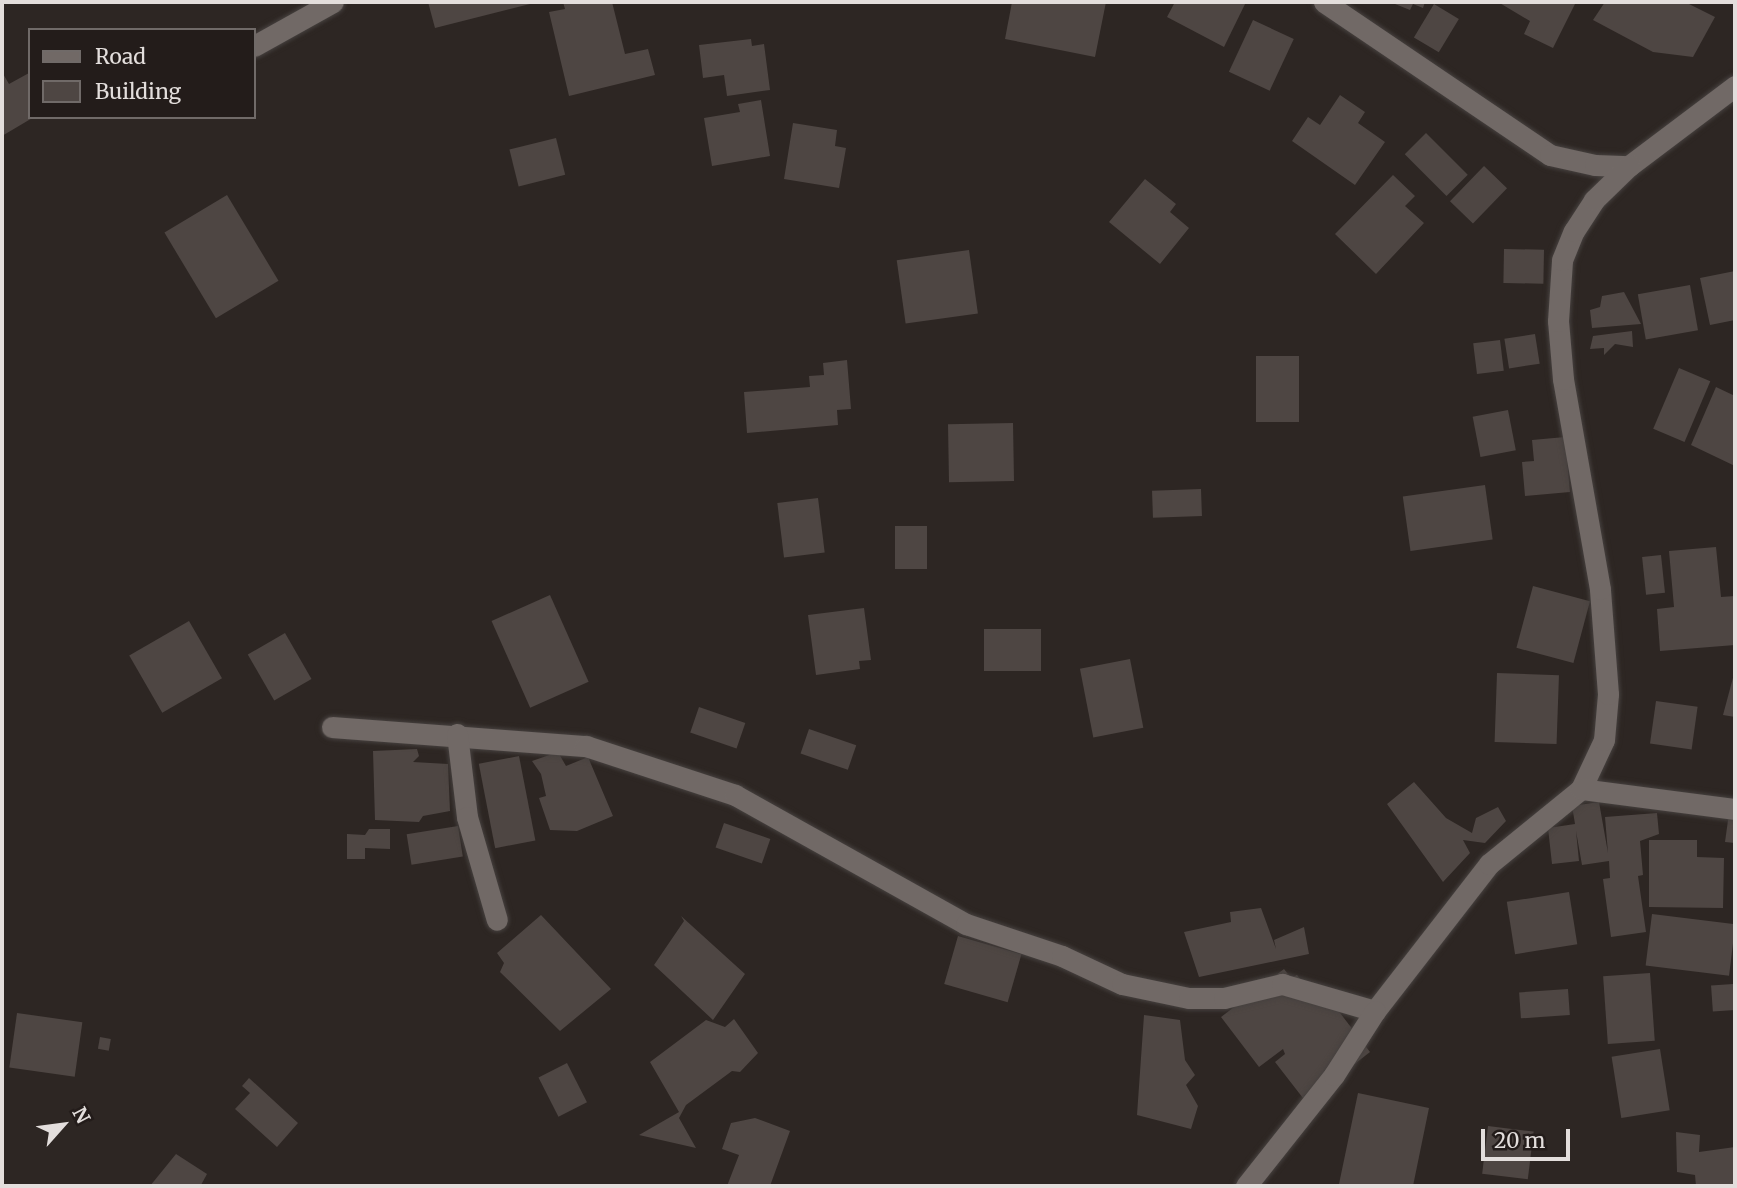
<!DOCTYPE html>
<html>
<head>
<meta charset="utf-8">
<style>
	body { margin:0 }
	#map { position:relative; width:1737px; height:1188px; overflow:hidden; background:#2d2623; font-family:Merriweather,serif }
	div>[style] { position:absolute }
	[style*='--x'] { left:calc(var(--x)*1px); top:calc(var(--y)*1px); width:calc(var(--w)*1px); rotate:calc(var(--a)*1deg) }
	.building>* { inset:0; background:#4e4643; transform-origin:0 0 }
	.roads { filter:drop-shadow(0 0 2px #46413f) drop-shadow(0 0 2px #46413f) }
	.minor>* { height:21px; margin:-10.5px; padding:0 10.5px; transform-origin:10.5px; border-radius:10.5px; background:#716966 }
	span { translate:-50% -50%; white-space:nowrap; text-align:center; line-height:1.15; -webkit-text-stroke:5px #231c1a; paint-order:stroke }
	.frame { position:absolute; inset:0; border:4px solid #e3dedc; pointer-events:none }
	.legend { position:absolute; left:28px; top:28px; width:228px; height:91px; box-sizing:border-box; background:#231c1a; border:2px solid #706a68; margin:0; padding:9px 12px; list-style:none; font-size:21px; color:#e3dedc }
	.legend li { display:flex; align-items:center; gap:14px; height:35px }
	.legend b { width:35px; border:2px solid #706a68 }
	.north { position:absolute; left:28px; top:1090px; width:70px; height:70px; -webkit-text-stroke:5px #231c1a; paint-order:stroke; rotate:62deg; font-size:19px; font-weight:700; line-height:28px; text-align:center; color:#e3dedc }
	.north::after { content:''; display:block; margin:auto; width:24px; height:32px; background:#e3dedc; clip-path:polygon(50% 0,100% 100%,50% 72%,0 100%) }
	.scale { position:absolute; left:1481px; top:1129px; width:89px; height:32px; box-sizing:border-box; border:4px solid #e3dedc; border-top:0; padding-left:9px; font-size:21px; line-height:24px; white-space:nowrap; color:#e3dedc; -webkit-text-stroke:5px #231c1a; paint-order:stroke }
</style>
</head>
<body>
<div id="map">
	<div class="building">
		<i style="clip-path:polygon(428px 2px,534px 2px,534px 3px,435px 28px)"></i>
		<i style="clip-path:polygon(563px 2px,612px 2px,625px 54px,648px 49px,655px 75px,569px 96px,549px 12px,565px 9px)"></i>
		<i style="clip-path:polygon(1012px 2px,1106px 2px,1095px 57px,1005px 39px)"></i>
		<i style="clip-path:polygon(1175px 2px,1246px 2px,1224px 47px,1167px 17px)"></i>
		<i style="clip-path:polygon(1390px 2px,1425px 2px,1423px 8px,1413px 4px,1410px 10px)"></i>
		<i style="clip-path:polygon(1498px 2px,1576px 2px,1553px 48px,1524px 34px,1530px 21px)"></i>
		<i style="clip-path:polygon(1605px 2px,1685px 2px,1715px 17px,1693px 57px,1653px 52px,1593px 20px)"></i>
		<i style="left:1434px;top:4px;width:29px;height:39px;rotate:31deg"></i>
		<i style="left:1253px;top:20px;width:45px;height:57px;rotate:25deg"></i>
		<i style="clip-path:polygon(751px 39px,752px 46px,764px 44px,770px 90px,727px 96px,724px 75px,703px 78px,699px 45px)"></i>
		<i style="clip-path:polygon(2px 72px,9px 84px,29px 73px,30px 117px,34px 117px,2px 136px)"></i>
		<i style="clip-path:polygon(1340px 95px,1365px 112px,1358px 123px,1385px 142px,1355px 185px,1292px 141px,1308px 117px,1320px 125px)"></i>
		<i style="clip-path:polygon(761px 100px,770px 156px,712px 166px,704px 118px,740px 112px,738px 104px)"></i>
		<i style="clip-path:polygon(793px 123px,837px 130px,835px 146px,846px 148px,839px 188px,784px 179px)"></i>
		<i style="left:1426px;top:133px;width:59px;height:30px;rotate:45deg"></i>
		<i style="left:556px;top:138px;width:38px;height:48px;rotate:76deg"></i>
		<i style="left:1484px;top:166px;width:32px;height:49px;rotate:44deg"></i>
		<i style="clip-path:polygon(1393px 175px,1415px 196px,1405px 206px,1424px 223px,1376px 274px,1335px 234px)"></i>
		<i style="clip-path:polygon(1145px 179px,1176px 204px,1170px 212px,1189px 228px,1160px 264px,1109px 222px)"></i>
		<i style="left:227px;top:195px;width:100px;height:73px;rotate:59deg"></i>
		<i style="left:1504px;top:249px;width:40px;height:34px;rotate:1deg"></i>
		<i style="left:969px;top:250px;width:64px;height:73px;rotate:82deg"></i>
		<i style="clip-path:polygon(1735px 271px,1735px 320px,1710px 325px,1700px 278px)"></i>
		<i style="left:1690px;top:285px;width:46px;height:53px;rotate:80deg"></i>
		<i style="clip-path:polygon(1624px 292px,1641px 324px,1592px 328px,1590px 310px,1600px 307px,1602px 296px)"></i>
		<i style="clip-path:polygon(1632px 331px,1633px 347px,1615px 344px,1604px 355px,1604px 348px,1590px 349px,1593px 336px)"></i>
		<i style="left:1535px;top:334px;width:30px;height:31px;rotate:81deg"></i>
		<i style="left:1500px;top:340px;width:31px;height:27px;rotate:83deg"></i>
		<i style="left:1256px;top:356px;width:43px;height:66px"></i>
		<i style="clip-path:polygon(847px 360px,851px 409px,837px 410px,838px 425px,747px 433px,744px 392px,810px 387px,809px 376px,824px 375px,823px 363px)"></i>
		<i style="left:1679px;top:368px;width:34px;height:66px;rotate:23deg"></i>
		<i style="clip-path:polygon(1716px 387px,1735px 396px,1735px 466px,1691px 445px)"></i>
		<i style="left:1508px;top:410px;width:41px;height:36px;rotate:79deg"></i>
		<i style="left:1013px;top:423px;width:58px;height:65px;rotate:89deg"></i>
		<i style="clip-path:polygon(1565px 437px,1570px 492px,1525px 496px,1522px 462px,1534px 461px,1532px 440px)"></i>
		<i style="left:1485px;top:485px;width:55px;height:83px;rotate:82deg"></i>
		<i style="left:1201px;top:489px;width:27px;height:49px;rotate:88deg"></i>
		<i style="left:818px;top:498px;width:55px;height:41px;rotate:83deg"></i>
		<i style="left:895px;top:526px;width:32px;height:43px"></i>
		<i style="clip-path:polygon(1716px 547px,1721px 597px,1735px 596px,1735px 645px,1660px 651px,1657px 609px,1674px 607px,1669px 551px)"></i>
		<i style="left:1661px;top:555px;width:38px;height:19px;rotate:84deg"></i>
		<i style="left:1533px;top:586px;width:59px;height:64px;rotate:15deg"></i>
		<i style="left:550px;top:595px;width:95px;height:64px;rotate:66deg"></i>
		<i style="clip-path:polygon(864px 608px,871px 660px,859px 661px,860px 669px,816px 675px,808px 615px)"></i>
		<i style="left:189px;top:621px;width:66px;height:69px;rotate:60deg"></i>
		<i style="left:984px;top:629px;width:57px;height:42px"></i>
		<i style="left:285px;top:633px;width:53px;height:43px;rotate:60deg"></i>
		<i style="left:1130px;top:659px;width:70px;height:51px;rotate:79deg"></i>
		<i style="left:1497px;top:673px;width:62px;height:69px;rotate:2deg"></i>
		<i style="clip-path:polygon(1734px 674px,1735px 674px,1735px 717px,1723px 715px)"></i>
		<i style="left:1656px;top:701px;width:42px;height:43px;rotate:8deg"></i>
		<i style="left:699px;top:707px;width:49px;height:27px;rotate:19deg"></i>
		<i style="left:809px;top:729px;width:50px;height:26px;rotate:19deg"></i>
		<i style="clip-path:polygon(417px 749px,419px 756px,413px 762px,448px 764px,450px 811px,423px 816px,419px 822px,375px 820px,373px 751px)"></i>
		<i style="clip-path:polygon(558px 752px,566px 766px,588px 757px,613px 816px,577px 831px,550px 830px,539px 798px,546px 796px,541px 774px,532px 761px)"></i>
		<i style="left:519px;top:756px;width:86px;height:41px;rotate:79deg"></i>
		<i style="clip-path:polygon(1414px 782px,1446px 818px,1472px 833px,1476px 818px,1498px 807px,1506px 821px,1485px 843px,1463px 840px,1470px 853px,1443px 882px,1387px 804px)"></i>
		<i style="clip-path:polygon(1599px 802px,1608px 853px,1605px 817px,1657px 813px,1659px 834px,1640px 841px,1643px 875px,1638px 876px,1646px 932px,1611px 937px,1603px 879px,1610px 878px,1609px 861px,1582px 865px,1576px 831px,1579px 861px,1552px 864px,1548px 828px,1575px 824px,1572px 806px)"></i>
		<i style="clip-path:polygon(1729px 813px,1735px 814px,1735px 843px,1725px 842px)"></i>
		<i style="left:724px;top:823px;width:49px;height:26px;rotate:19deg"></i>
		<i style="left:458px;top:826px;width:31px;height:52px;rotate:81deg"></i>
		<i style="clip-path:polygon(369px 829px,390px 829px,390px 849px,365px 848px,365px 859px,347px 859px,347px 834px,365px 835px)"></i>
		<i style="clip-path:polygon(1649px 840px,1697px 840px,1697px 857px,1724px 858px,1723px 908px,1649px 907px)"></i>
		<i style="left:1569px;top:892px;width:53px;height:63px;rotate:81deg"></i>
		<i style="clip-path:polygon(1261px 908px,1276px 949px,1274px 940px,1304px 927px,1309px 954px,1199px 977px,1184px 932px,1231px 922px,1230px 912px)"></i>
		<i style="left:1652px;top:914px;width:84px;height:52px;rotate:7deg"></i>
		<i style="clip-path:polygon(541px 915px,611px 989px,560px 1031px,500px 972px,504px 963px,497px 953px)"></i>
		<i style="clip-path:polygon(681px 916px,745px 974px,713px 1020px,654px 965px,684px 921px)"></i>
		<i style="left:958px;top:936px;width:66px;height:50px;rotate:16deg"></i>
		<i style="clip-path:polygon(1284px 969px,1291px 978px,1297px 975px,1315px 999px,1324px 992px,1370px 1052px,1306px 1102px,1275px 1062px,1285px 1054px,1283px 1049px,1259px 1067px,1221px 1017px)"></i>
		<i style="left:1650px;top:973px;width:68px;height:47px;rotate:86deg"></i>
		<i style="left:1733px;top:984px;width:26px;height:22px;rotate:86deg"></i>
		<i style="left:1568px;top:989px;width:26px;height:49px;rotate:86deg"></i>
		<i style="left:17px;top:1013px;width:66px;height:55px;rotate:8deg"></i>
		<i style="clip-path:polygon(1144px 1015px,1180px 1020px,1185px 1060px,1195px 1075px,1186px 1085px,1198px 1106px,1191px 1129px,1137px 1115px)"></i>
		<i style="clip-path:polygon(734px 1019px,758px 1053px,740px 1072px,732px 1071px,686px 1105px,679px 1118px,696px 1148px,639px 1135px,679px 1112px,650px 1062px,706px 1020px,725px 1027px)"></i>
		<i style="left:100px;top:1037px;width:11px;height:12px;rotate:10deg"></i>
		<i style="left:1660px;top:1049px;width:62px;height:49px;rotate:81deg"></i>
		<i style="left:567px;top:1063px;width:44px;height:32px;rotate:63deg"></i>
		<i style="clip-path:polygon(249px 1078px,298px 1123px,277px 1147px,235px 1109px,250px 1093px,242px 1086px)"></i>
		<i style="clip-path:polygon(1358px 1093px,1429px 1108px,1413px 1186px,1339px 1184px)"></i>
		<i style="clip-path:polygon(755px 1118px,790px 1131px,770px 1186px,727px 1186px,739px 1155px,722px 1149px,731px 1123px)"></i>
		<i style="left:1488px;top:1126px;width:46px;height:48px;rotate:7deg"></i>
		<i style="clip-path:polygon(1676px 1132px,1700px 1135px,1699px 1152px,1735px 1147px,1735px 1186px,1696px 1186px,1695px 1175px,1677px 1172px)"></i>
		<i style="clip-path:polygon(176px 1154px,207px 1174px,201px 1185px,150px 1186px)"></i>
	</div>
	<div class="roads">
		<div class="minor">
			<i style="--x:1324;--y:2;--w:273;--a:34.1"></i>
			<i style="--x:1550;--y:155;--w:46;--a:12.5"></i>
			<i style="--x:1595;--y:165;--w:34;--a:2"></i>
			<i style="--x:1629;--y:166;--w:133;--a:-37"></i>
			<i style="--x:254;--y:46;--w:90;--a:-29.1"></i>
			<i style="--x:332;--y:727;--w:255;--a:4.3"></i>
			<i style="--x:586;--y:746;--w:157;--a:18.2"></i>
			<i style="--x:735;--y:795;--w:265;--a:29.2"></i>
			<i style="--x:966;--y:924;--w:101;--a:18.4"></i>
			<i style="--x:1062;--y:956;--w:66;--a:25"></i>
			<i style="--x:1122;--y:984;--w:68;--a:11.8"></i>
			<i style="--x:1189;--y:998;--w:35;--a:0"></i>
			<i style="--x:1224;--y:998;--w:60;--a:-13.6"></i>
			<i style="--x:1282;--y:984;--w:97;--a:16.2"></i>
			<i style="--x:1375;--y:1011;--w:186;--a:-52.2"></i>
			<i style="--x:1489;--y:864;--w:119;--a:-39.2"></i>
			<i style="--x:1581;--y:789;--w:54;--a:-64.9"></i>
			<i style="--x:1604;--y:740;--w:46;--a:-85"></i>
			<i style="--x:1608;--y:694;--w:105;--a:-94.4"></i>
			<i style="--x:1600;--y:589;--w:213;--a:-100"></i>
			<i style="--x:1563;--y:379;--w:58;--a:-94.9"></i>
			<i style="--x:1558;--y:321;--w:61;--a:-86.2"></i>
			<i style="--x:1562;--y:260;--w:31;--a:-68"></i>
			<i style="--x:1574;--y:231;--w:37;--a:-57"></i>
			<i style="--x:1594;--y:200;--w:49;--a:-44.2"></i>
			<i style="--x:457;--y:734;--w:84;--a:83.1"></i>
			<i style="--x:467;--y:817;--w:107;--a:73.8"></i>
			<i style="--x:1581;--y:789;--w:155;--a:7.4"></i>
			<i style="--x:1246;--y:1186;--w:142;--a:-51.6"></i>
			<i style="--x:1334;--y:1075;--w:76;--a:-57.4"></i>
		</div>
	</div>
	<div class="frame"></div>
	<ul class="legend">
	<li><b style="height:9px;background:#716966"></b>Road</li>
	<li><b style="height:19px;background:#4e4643"></b>Building</li>
	</ul>
	<div class="north">N</div>
	<div class="scale">20 m</div>
</div>
</body>
</html>
